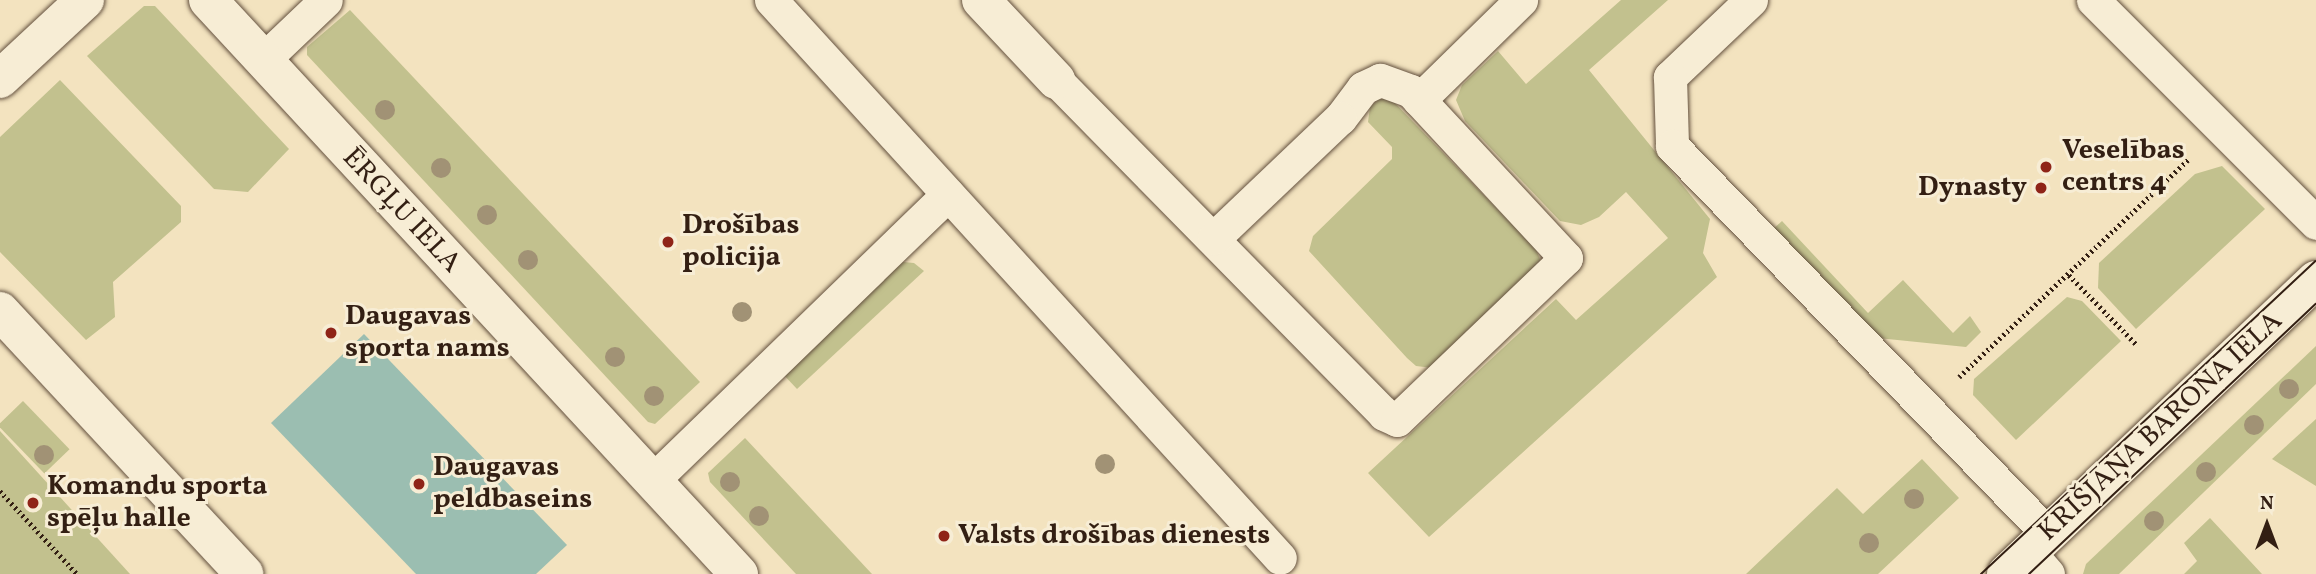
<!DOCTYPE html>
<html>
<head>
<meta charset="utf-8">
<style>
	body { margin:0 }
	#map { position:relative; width:2316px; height:574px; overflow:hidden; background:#f3e3bf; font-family:Vollkorn,serif }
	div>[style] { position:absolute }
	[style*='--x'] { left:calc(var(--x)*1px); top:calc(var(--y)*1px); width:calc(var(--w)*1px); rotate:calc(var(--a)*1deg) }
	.green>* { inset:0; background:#c2c18e; transform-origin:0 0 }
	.water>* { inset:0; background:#9bbeb1 }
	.path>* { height:4.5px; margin-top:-2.25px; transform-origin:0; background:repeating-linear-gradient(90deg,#331f13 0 2px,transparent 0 5.5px) }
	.roads { filter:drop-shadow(0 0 2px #63503e) drop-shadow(0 0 2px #63503e) }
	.service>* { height:33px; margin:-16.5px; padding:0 16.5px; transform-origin:16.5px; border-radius:16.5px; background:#f7edd5 }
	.minor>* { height:38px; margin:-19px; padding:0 19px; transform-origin:19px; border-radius:19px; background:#f7edd5 }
	.tertiary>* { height:38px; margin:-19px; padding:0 19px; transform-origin:19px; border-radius:19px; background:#f7edd5 }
	.tram>* { height:2px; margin:-1px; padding:0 1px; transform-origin:1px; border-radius:1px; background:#331f13 }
	.trees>* { width:20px; height:20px; margin:-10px; border-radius:50%; background:#a19275 }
	.dots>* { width:19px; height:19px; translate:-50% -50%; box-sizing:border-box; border:4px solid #f7edd5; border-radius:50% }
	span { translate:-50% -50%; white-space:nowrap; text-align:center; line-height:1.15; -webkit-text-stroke:6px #f7edd5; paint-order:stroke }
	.poi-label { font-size:28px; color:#331f13; font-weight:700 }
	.left { translate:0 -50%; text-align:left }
	.right { translate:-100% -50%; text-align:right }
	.street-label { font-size:28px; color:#331f13 }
	.north { position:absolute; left:2232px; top:490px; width:70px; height:70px; -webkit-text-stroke:5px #f7edd5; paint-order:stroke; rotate:0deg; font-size:19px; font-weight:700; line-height:28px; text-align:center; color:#331f13 }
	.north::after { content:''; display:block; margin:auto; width:24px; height:32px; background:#331f13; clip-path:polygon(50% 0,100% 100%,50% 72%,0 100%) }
</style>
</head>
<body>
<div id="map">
	<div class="green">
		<i style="clip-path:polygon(1621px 0,1668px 0,1589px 70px,1710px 219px,1703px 253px,1717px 277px,1429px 537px,1368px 473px,1556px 299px,1576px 320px,1668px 238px,1626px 192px,1599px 217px,1581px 225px,1560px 221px,1465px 121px,1456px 100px,1462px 85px,1498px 51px,1526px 84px)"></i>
		<i style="clip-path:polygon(144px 6px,155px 6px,289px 149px,248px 192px,214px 189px,87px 56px)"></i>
		<i style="clip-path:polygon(350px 10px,700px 382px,655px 424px,648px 422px,307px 55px,307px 47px)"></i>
		<i style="clip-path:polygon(60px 80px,181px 206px,181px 222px,113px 282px,115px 317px,86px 340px,0 252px,0 137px)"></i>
		<i style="clip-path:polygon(1380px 98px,1392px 100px,1536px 249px,1541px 262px,1433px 368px,1416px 366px,1407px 358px,1309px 251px,1313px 236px,1392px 159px,1392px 147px,1368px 122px,1370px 107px)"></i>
		<i style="clip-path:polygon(2222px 166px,2265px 209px,2136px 329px,2098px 288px,2099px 263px,2195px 174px)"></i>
		<i style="clip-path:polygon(1782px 221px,1868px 313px,1903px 280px,1953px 333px,1970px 316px,1981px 332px,1966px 347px,1868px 337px,1770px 232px)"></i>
		<i style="clip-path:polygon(893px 261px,914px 263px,924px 271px,797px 389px,781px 372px)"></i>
		<i style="clip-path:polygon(2067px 297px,2082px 301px,2121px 341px,2016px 440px,1973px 395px,1974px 379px)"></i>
		<i style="clip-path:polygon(2316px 346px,2316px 384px,2119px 574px,2083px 574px,2086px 564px)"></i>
		<i style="left:23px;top:401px;width:67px;height:35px;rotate:46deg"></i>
		<i style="clip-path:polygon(2316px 419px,2316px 486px,2272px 459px)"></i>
		<i style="clip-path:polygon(0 431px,130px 574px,0 574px)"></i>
		<i style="clip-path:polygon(745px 438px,872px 574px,796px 574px,710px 482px,708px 473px)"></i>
		<i style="clip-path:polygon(1922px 459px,1959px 498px,1878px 574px,1746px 574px,1837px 488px,1863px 514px)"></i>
		<i style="clip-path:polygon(2210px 518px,2262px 574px,2184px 574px,2197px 561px,2184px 543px)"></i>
	</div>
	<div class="water">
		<i style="clip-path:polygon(364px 334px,567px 545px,536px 574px,416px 574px,271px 423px)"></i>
	</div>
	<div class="path">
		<i style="--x:2069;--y:275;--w:98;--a:45.8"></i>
		<i style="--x:1959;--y:377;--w:317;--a:-43.5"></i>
		<i style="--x:0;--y:491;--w:113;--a:47.1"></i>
	</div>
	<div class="roads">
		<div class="service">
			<i style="--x:771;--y:0;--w:755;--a:47.63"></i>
			<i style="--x:1751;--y:0;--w:112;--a:136.5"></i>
			<i style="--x:1670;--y:77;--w:69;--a:88.3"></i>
			<i style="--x:1672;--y:146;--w:540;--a:45.9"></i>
			<i style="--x:2093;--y:0;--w:315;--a:45"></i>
			<i style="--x:262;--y:61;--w:88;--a:-43.6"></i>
			<i style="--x:1056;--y:80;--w:468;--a:45.5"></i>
			<i style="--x:1384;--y:414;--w:14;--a:25"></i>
			<i style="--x:1397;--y:420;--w:234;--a:-43.8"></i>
			<i style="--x:1566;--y:258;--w:228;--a:-132.9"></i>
			<i style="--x:1411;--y:91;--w:33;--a:-160"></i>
			<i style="--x:1380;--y:80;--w:19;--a:155"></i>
			<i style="--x:1363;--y:88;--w:38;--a:127"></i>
			<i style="--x:1340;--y:118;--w:174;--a:136.4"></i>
			<i style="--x:1419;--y:100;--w:143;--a:-44.4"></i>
			<i style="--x:652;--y:481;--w:412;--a:-44.1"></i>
			<i style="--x:2029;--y:552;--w:29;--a:49"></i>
		</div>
		<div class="minor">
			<i style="--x:208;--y:0;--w:782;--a:47.23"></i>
			<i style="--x:981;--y:0;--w:110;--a:46.8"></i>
			<i style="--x:0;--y:79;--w:116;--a:-42.9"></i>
			<i style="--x:0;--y:311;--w:359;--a:47.1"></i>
		</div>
		<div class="tertiary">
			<i style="--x:2006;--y:574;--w:427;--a:-43.5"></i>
		</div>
	</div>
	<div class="tram">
		<i style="--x:1981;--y:574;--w:458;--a:-43.1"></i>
		<i style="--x:2029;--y:574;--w:394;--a:-43.3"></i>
	</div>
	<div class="trees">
		<i style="left:385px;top:110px"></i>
		<i style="left:441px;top:168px"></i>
		<i style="left:487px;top:215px"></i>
		<i style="left:528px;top:260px"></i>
		<i style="left:742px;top:312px"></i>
		<i style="left:615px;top:357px"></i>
		<i style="left:2289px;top:389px"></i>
		<i style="left:654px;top:396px"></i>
		<i style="left:2254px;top:425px"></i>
		<i style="left:44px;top:455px"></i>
		<i style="left:1105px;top:464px"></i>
		<i style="left:2206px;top:472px"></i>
		<i style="left:730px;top:482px"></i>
		<i style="left:1914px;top:499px"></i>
		<i style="left:759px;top:516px"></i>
		<i style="left:2154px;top:521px"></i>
		<i style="left:1869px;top:543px"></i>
	</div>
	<div class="dots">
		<i style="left:2046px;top:167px;background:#8f2418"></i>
		<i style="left:2041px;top:188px;background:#8f2418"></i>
		<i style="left:668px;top:242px;background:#8f2418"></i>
		<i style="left:331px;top:333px;background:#8f2418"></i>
		<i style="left:419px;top:484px;background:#8f2418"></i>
		<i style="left:33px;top:503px;background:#8f2418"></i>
		<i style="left:944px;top:536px;background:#8f2418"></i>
	</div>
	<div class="poi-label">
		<span class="left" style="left:2062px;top:167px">Veselības<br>centrs 4</span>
		<span class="right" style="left:2027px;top:188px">Dynasty</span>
		<span class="left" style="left:682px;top:242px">Drošības<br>policija</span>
		<span class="left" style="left:345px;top:333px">Daugavas<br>sporta nams</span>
		<span class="left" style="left:433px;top:484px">Daugavas<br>peldbaseins</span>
		<span class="left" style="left:47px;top:503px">Komandu sporta<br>spēļu halle</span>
		<span class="left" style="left:958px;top:536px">Valsts drošības dienests</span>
	</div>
	<div class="street-label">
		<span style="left:401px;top:211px;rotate:47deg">ĒRGĻU IELA</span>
		<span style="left:2161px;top:427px;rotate:-43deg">KRIŠJĀŅA BARONA IELA</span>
	</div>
	<div class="north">N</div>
</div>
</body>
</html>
